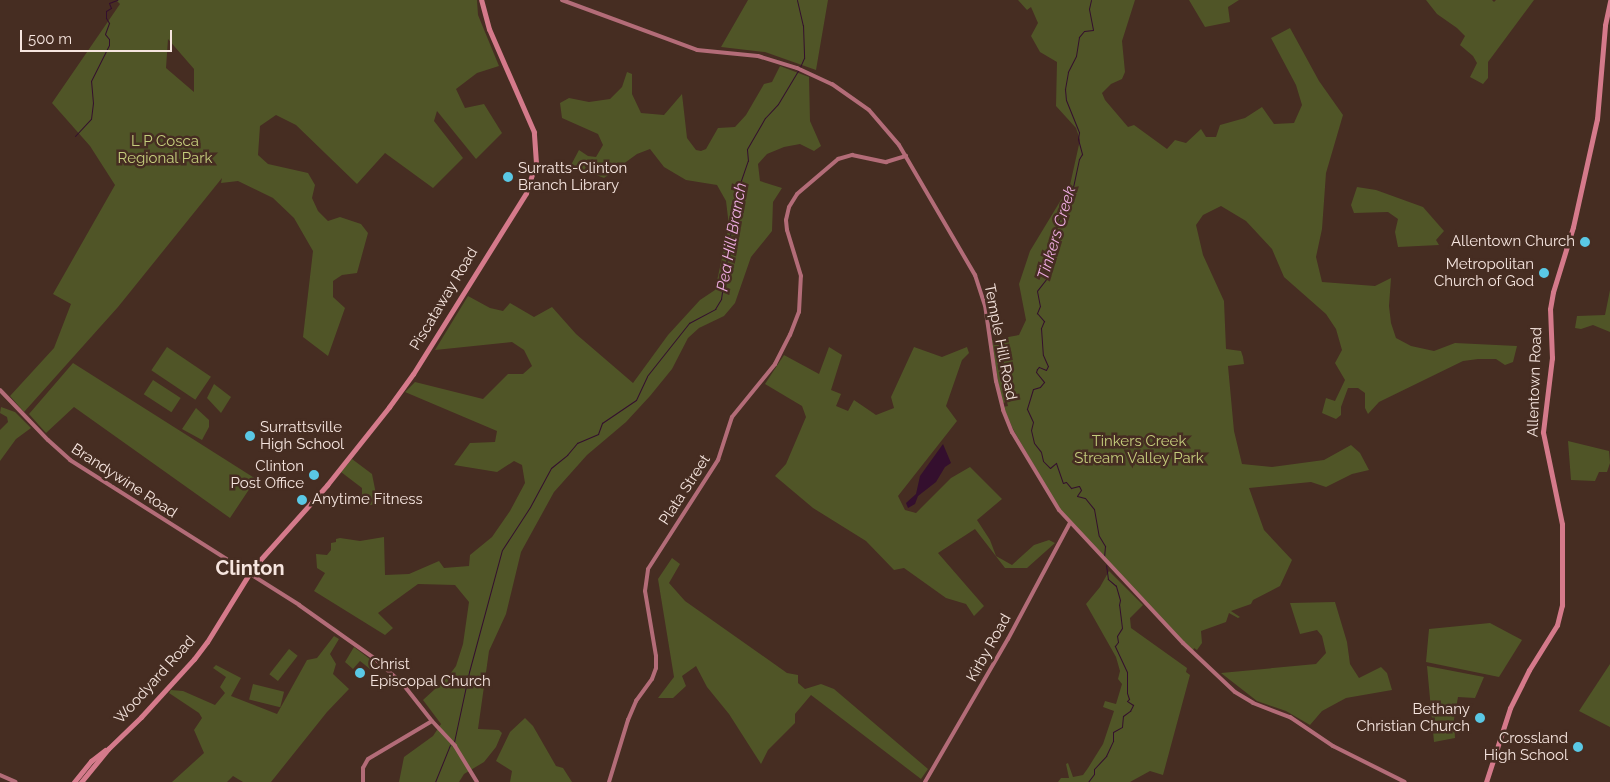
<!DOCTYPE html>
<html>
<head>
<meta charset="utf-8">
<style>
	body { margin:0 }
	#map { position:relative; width:1610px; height:782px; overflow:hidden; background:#462d22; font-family:Raleway,sans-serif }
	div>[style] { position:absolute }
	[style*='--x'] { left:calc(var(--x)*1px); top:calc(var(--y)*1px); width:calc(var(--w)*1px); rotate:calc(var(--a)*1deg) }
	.green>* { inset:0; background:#505527; transform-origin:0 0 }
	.water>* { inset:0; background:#340f2e }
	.stream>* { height:1px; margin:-0.5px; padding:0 0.5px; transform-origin:0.5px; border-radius:0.5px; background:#340f2e }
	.secondary>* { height:4px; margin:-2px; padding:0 2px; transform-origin:2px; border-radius:2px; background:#b36c78 }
	.primary>* { height:5px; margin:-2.5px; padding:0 2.5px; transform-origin:2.5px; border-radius:2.5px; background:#d57a8b }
	.dots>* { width:14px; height:14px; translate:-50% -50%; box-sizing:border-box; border:2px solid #462d22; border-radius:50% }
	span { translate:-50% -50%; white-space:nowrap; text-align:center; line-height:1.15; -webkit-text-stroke:5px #462d22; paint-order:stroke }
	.park-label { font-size:15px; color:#c5cd7c }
	.poi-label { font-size:15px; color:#f6e5df }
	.left { translate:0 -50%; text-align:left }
	.right { translate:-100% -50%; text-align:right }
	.street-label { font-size:15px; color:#f6e5df }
	.water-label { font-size:16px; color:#eface2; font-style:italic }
	.district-label { font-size:20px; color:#f6e5df; font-weight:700 }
	.scale { position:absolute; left:20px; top:30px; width:152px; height:22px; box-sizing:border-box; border:2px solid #f6e5df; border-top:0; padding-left:6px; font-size:15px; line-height:18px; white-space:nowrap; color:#f6e5df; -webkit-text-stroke:4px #462d22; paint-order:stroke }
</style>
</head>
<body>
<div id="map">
	<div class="green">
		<i style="clip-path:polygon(evenodd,116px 0,477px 0,478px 15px,499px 66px,477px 73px,456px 89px,465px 108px,484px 104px,502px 133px,476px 159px,437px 111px,434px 121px,463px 158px,433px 188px,385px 153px,357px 184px,296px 125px,276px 115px,260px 126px,258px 155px,268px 164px,308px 173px,315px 185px,312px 198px,318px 211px,328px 221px,340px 217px,361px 224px,368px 233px,357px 273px,342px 275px,333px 281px,333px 297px,345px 308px,328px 356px,303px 337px,313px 251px,294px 218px,273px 198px,238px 181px,221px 183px,222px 178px,118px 307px,24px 412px,10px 396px,54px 348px,71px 304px,53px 294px,115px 185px,90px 146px,52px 103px,120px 4px,116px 0,168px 39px,194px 69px,194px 92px,166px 68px,168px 39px)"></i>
		<i style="clip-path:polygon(748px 0,828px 0,816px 70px,765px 52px,721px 47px)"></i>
		<i style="clip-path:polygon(1018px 0,1135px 0,1122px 41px,1125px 72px,1122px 79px,1111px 84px,1102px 93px,1105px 100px,1128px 127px,1134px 125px,1167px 149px,1175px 140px,1186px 143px,1201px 129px,1206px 137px,1216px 137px,1220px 125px,1245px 118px,1262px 107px,1274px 124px,1294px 123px,1302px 105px,1296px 85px,1271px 38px,1290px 28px,1319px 81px,1343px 115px,1326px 173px,1322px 229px,1316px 257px,1322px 282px,1375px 286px,1391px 278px,1389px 306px,1391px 323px,1396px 338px,1411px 346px,1434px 351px,1455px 343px,1517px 346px,1513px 362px,1505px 365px,1496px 359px,1478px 359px,1463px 361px,1379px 402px,1368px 414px,1365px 408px,1365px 393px,1358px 388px,1348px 388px,1341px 407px,1341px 415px,1336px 419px,1322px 413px,1326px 398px,1335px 401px,1345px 380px,1335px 363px,1342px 350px,1336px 329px,1326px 314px,1284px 277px,1272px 249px,1246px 221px,1221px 206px,1203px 215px,1196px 225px,1203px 255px,1224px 301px,1226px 349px,1241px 351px,1243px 357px,1244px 364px,1228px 366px,1234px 431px,1242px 464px,1272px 467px,1324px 460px,1351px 445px,1360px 453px,1369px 470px,1352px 474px,1326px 487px,1311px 482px,1249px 488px,1264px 530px,1292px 560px,1280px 586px,1253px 600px,1251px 604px,1231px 611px,1240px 617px,1238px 618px,1229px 613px,1226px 622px,1201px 631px,1202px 643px,1197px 650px,1194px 648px,1193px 651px,1185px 644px,1059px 508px,1014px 431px,1003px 407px,1008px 406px,1007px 402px,1002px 403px,1000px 395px,992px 340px,1019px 335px,1026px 320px,1019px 284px,1030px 251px,1070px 185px,1080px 140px,1076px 128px,1056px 106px,1057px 62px,1040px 52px,1031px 36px,1038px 23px,1031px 7px,1027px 10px)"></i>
		<i style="clip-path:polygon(1189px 0,1239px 0,1228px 7px,1230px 22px,1205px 27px)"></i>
		<i style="clip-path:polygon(1426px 0,1492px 0,1494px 2px,1496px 0,1534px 0,1488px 62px,1488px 78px,1483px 84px,1470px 77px,1477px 63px,1473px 56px,1460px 45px,1465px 36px,1457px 28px,1437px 14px)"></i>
		<i style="clip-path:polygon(780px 66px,809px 77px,810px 121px,821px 146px,814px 151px,800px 144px,784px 147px,767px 154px,758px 164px,760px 181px,782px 188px,773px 202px,772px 231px,751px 257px,735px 303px,724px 316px,699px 328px,688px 338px,672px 369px,650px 396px,626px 422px,587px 455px,554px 492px,521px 552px,506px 614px,489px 651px,478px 729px,499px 730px,502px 733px,496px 747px,484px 762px,464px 774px,459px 782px,399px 782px,404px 757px,433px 736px,441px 724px,423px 700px,447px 678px,456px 666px,463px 644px,469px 602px,455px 585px,418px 584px,378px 613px,393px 628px,385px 635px,314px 591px,325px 573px,317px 568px,316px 554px,327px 555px,331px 550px,331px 543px,336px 542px,336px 539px,340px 538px,360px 541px,384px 537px,385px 575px,409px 574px,439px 561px,444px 568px,469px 566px,470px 555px,492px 537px,510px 511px,525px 483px,522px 465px,514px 461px,497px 472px,454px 465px,470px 443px,495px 442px,497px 431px,405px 392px,415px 382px,483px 399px,508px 374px,523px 374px,532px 366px,524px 350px,512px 342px,435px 350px,468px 296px,490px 308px,503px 311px,510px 303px,534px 317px,552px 307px,576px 334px,633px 383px,668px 335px,700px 300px,715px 290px,729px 226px,726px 201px,717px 185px,686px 180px,664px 167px,650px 149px,637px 154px,604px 178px,571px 165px,579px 150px,588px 156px,596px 157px,603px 145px,598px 134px,562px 118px,560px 103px,569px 98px,589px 102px,610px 99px,622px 87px,627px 72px,632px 74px,632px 94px,641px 113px,664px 115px,682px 94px,687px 138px,696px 150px,701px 151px,706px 149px,718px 128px,735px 127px,746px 115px,764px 84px,772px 82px)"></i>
		<i style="clip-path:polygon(1357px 187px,1376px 190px,1423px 207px,1444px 231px,1436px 240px,1439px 245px,1398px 247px,1395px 232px,1398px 219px,1388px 212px,1354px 213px,1351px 205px)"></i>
		<i style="clip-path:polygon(1610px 290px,1610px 332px,1593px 325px,1581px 329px,1575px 328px,1577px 316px,1605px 315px)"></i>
		<i style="left:167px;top:347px;width:53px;height:28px;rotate:34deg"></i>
		<i style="clip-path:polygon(829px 347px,842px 355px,831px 390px,841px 394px,836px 406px,848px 411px,854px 400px,876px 415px,894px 408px,891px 397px,914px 347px,942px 357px,967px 347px,969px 353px,962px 360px,946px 406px,957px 421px,898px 496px,905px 510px,916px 513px,951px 478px,970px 467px,1002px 499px,977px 520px,990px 540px,996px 556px,1012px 565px,1034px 545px,1049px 540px,1055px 543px,1027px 568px,1005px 568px,975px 529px,938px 553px,984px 606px,974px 616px,966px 604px,946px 598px,904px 568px,894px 570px,866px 541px,813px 508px,775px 476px,786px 464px,806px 417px,802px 406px,765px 384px,784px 355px,819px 374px)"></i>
		<i style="clip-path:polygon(73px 363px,256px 479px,230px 518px,74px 407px,46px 433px,29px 414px)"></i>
		<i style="left:153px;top:380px;width:33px;height:17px;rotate:33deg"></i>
		<i style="clip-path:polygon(214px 384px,231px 397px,221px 413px,207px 398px)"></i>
		<i style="clip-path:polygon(1px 407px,15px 412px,31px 428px,16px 439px,0 461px,0 430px,8px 422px,7px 417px,0 413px)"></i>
		<i style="clip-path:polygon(196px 408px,209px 420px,209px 427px,202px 440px,182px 429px)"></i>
		<i style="clip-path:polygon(1568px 441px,1609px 451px,1610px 463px,1607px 472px,1599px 472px,1595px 481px,1571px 480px)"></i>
		<i style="clip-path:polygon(352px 459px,372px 474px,378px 504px,362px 506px,362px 488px,341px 472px)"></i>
		<i style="clip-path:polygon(672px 558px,680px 564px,669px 583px,685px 601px,787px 673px,798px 675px,798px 683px,805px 689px,821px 684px,834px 689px,928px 769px,921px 779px,811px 695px,795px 714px,795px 723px,768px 750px,761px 764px,729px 714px,707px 687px,696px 666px,682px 676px,686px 686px,673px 698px,658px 698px,674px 677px,658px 579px)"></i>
		<i style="clip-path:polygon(1109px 571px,1143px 605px,1130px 618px,1131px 628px,1187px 668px,1186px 672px,1190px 675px,1163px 775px,1150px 771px,1130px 782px,1058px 782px,1061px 778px,1069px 778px,1066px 764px,1068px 763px,1073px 777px,1083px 775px,1088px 768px,1103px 744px,1114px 711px,1103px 707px,1105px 701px,1116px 704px,1122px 684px,1118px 679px,1120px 671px,1116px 657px,1086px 604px,1100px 587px)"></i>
		<i style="clip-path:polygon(1335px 602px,1347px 642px,1350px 664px,1359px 678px,1381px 667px,1387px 673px,1392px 690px,1346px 698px,1322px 711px,1310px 725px,1286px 711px,1257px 701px,1221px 673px,1316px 664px,1326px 653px,1322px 636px,1317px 630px,1300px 634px,1290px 603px)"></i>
		<i style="clip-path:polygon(1490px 623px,1522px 640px,1499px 677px,1426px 662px,1429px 629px)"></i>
		<i style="clip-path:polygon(334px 636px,339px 639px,330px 654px,336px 664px,333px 674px,349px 689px,327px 712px,271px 782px,243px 782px,233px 776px,227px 782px,172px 782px,204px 753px,194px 730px,202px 718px,199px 713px,169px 693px,171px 690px,183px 691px,215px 705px,225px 693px,220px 687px,226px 677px,213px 668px,216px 665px,241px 678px,231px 696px,277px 714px,307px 660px,317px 658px)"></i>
		<i style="clip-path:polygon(354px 647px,375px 663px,370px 669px,360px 661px,353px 669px,345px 662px)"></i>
		<i style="left:289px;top:649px;width:11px;height:32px;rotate:38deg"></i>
		<i style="clip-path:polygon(1610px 664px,1610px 727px,1579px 711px)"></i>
		<i style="clip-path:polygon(1427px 666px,1484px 677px,1475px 698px,1458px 697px,1454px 719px,1455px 738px,1434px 742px)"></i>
		<i style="left:253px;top:684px;width:32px;height:16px;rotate:14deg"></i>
		<i style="clip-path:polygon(525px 718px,533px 726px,556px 766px,563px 768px,572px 782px,510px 782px,512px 771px,496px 761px,510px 732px)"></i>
	</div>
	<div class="water">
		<i style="clip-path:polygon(943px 444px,951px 463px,945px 467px,936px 482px,918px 496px,915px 504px,908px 508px,906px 503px,916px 494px,920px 476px)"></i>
	</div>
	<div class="stream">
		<i style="--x:797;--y:0;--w:26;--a:77"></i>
		<i style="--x:803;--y:25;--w:33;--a:88"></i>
		<i style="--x:804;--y:58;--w:10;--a:114"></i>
		<i style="--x:1091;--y:0;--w:9;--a:103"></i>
		<i style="--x:1089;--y:9;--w:21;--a:79"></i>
		<i style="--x:1093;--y:30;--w:9;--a:174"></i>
		<i style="--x:1084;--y:31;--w:8;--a:130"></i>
		<i style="--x:1079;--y:37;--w:19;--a:99"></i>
		<i style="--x:1076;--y:56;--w:18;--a:117"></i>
		<i style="--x:1068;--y:72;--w:17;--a:100"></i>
		<i style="--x:1065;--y:89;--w:11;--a:85"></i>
		<i style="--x:1066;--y:100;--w:35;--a:68"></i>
		<i style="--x:1079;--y:132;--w:7;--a:98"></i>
		<i style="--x:1078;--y:139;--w:16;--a:75"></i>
		<i style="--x:1082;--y:154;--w:6;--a:121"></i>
		<i style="--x:1079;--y:159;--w:29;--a:102"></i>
		<i style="--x:1073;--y:187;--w:41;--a:112.8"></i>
		<i style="--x:1057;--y:225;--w:40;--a:103"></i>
		<i style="--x:1048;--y:264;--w:8;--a:120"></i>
		<i style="--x:1044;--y:271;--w:8;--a:67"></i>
		<i style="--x:1047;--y:278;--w:16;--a:128"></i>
		<i style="--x:1037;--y:291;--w:15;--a:79"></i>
		<i style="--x:1040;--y:306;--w:8;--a:113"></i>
		<i style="--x:1037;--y:313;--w:11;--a:49"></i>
		<i style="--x:1044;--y:321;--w:8;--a:113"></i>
		<i style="--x:1041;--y:328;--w:27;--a:86"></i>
		<i style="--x:1043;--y:355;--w:12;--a:66"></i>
		<i style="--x:1048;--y:366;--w:4;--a:117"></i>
		<i style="--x:1046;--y:370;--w:8;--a:-157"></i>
		<i style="--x:1039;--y:367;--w:3;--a:135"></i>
		<i style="--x:1037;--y:369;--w:3;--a:108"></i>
		<i style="--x:1036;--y:372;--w:13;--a:51"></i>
		<i style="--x:1044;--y:382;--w:6;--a:129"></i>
		<i style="--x:1040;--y:387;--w:7;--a:164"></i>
		<i style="--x:1033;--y:389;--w:21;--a:107"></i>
		<i style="--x:1027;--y:409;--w:14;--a:65"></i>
		<i style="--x:1033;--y:422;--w:8;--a:104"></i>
		<i style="--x:1031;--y:430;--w:13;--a:77"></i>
		<i style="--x:1034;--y:443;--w:11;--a:52"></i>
		<i style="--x:1041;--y:452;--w:9;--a:77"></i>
		<i style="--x:1043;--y:461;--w:10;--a:45"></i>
		<i style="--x:1050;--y:468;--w:8;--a:-40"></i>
		<i style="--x:1056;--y:463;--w:21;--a:71"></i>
		<i style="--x:1063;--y:483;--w:3;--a:-18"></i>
		<i style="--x:1066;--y:482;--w:8;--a:50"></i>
		<i style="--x:1071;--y:488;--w:8;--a:-14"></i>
		<i style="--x:1079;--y:486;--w:4;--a:63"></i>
		<i style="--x:1081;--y:490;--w:7;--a:124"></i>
		<i style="--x:1077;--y:496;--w:8;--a:14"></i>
		<i style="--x:1085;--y:498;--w:14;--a:51"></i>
		<i style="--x:1094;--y:509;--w:27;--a:80"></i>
		<i style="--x:1099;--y:536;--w:12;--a:59"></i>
		<i style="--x:1105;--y:546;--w:11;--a:95"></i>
		<i style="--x:75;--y:136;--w:23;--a:-47"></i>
		<i style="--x:91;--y:119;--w:16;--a:-83"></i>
		<i style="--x:93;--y:103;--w:22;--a:-95"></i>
		<i style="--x:91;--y:81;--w:40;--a:-63.4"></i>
		<i style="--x:109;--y:45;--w:6;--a:-90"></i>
		<i style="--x:109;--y:39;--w:6;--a:-129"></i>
		<i style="--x:105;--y:34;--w:12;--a:-70"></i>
		<i style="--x:109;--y:23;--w:6;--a:-121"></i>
		<i style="--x:106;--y:18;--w:7;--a:-90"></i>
		<i style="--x:106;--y:11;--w:6;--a:-31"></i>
		<i style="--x:111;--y:8;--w:5;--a:-112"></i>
		<i style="--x:109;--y:3;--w:9;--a:-21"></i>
		<i style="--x:454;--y:742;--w:72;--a:-77.9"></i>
		<i style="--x:469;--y:672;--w:126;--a:-74.9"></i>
		<i style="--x:502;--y:550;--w:51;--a:-56.9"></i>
		<i style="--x:530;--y:507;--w:44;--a:-61.7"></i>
		<i style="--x:551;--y:468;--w:21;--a:-39"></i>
		<i style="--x:567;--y:455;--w:16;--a:-50"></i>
		<i style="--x:577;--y:443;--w:23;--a:-23"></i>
		<i style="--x:598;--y:434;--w:12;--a:-70"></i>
		<i style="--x:602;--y:423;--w:41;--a:-34.1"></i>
		<i style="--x:636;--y:400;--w:26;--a:-65"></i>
		<i style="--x:647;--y:376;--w:68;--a:-51.6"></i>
		<i style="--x:689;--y:323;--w:30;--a:-28"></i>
		<i style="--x:715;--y:309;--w:12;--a:-59"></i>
		<i style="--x:721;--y:299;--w:105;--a:-81.8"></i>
		<i style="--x:736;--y:195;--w:36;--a:-71"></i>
		<i style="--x:748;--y:161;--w:12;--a:-95"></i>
		<i style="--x:747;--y:149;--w:36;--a:-60"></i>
		<i style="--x:765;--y:118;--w:19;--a:-47"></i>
		<i style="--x:778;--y:104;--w:39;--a:-59"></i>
		<i style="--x:435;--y:782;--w:40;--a:-68"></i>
		<i style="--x:1088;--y:782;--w:10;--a:-53"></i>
		<i style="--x:1094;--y:774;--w:5;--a:-90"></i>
		<i style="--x:1094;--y:769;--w:18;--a:-47"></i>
		<i style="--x:1106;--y:756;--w:17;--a:-65"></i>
		<i style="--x:1113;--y:741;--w:9;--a:-90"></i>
		<i style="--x:1113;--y:732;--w:10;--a:-29"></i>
		<i style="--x:1122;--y:727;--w:11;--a:-85"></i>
		<i style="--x:1123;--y:716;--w:9;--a:-36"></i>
		<i style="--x:1130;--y:711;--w:7;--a:-63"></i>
		<i style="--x:1133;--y:705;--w:7;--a:-146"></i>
		<i style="--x:1127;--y:701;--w:3;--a:-45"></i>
		<i style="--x:1129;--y:699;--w:6;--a:-108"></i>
		<i style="--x:1127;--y:693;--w:21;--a:-90"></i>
		<i style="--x:1127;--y:672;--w:29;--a:-115"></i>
		<i style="--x:1115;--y:646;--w:5;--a:-53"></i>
		<i style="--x:1118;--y:642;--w:6;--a:-99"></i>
		<i style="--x:1117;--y:636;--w:9;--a:-58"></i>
		<i style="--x:1122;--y:628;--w:23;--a:-97"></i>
		<i style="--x:1119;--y:605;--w:5;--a:-79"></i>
		<i style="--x:1120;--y:600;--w:15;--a:-106"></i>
		<i style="--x:1116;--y:586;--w:11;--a:-139"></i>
		<i style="--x:1108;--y:579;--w:14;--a:-98"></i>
	</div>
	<div class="secondary">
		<i style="--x:562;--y:0;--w:144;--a:20.3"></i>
		<i style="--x:697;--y:50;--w:61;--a:5.6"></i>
		<i style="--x:758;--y:56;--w:41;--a:17.1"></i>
		<i style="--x:797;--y:68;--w:38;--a:25"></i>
		<i style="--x:832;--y:84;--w:45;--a:35.1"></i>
		<i style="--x:869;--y:110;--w:46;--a:49.4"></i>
		<i style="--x:899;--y:145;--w:151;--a:59.7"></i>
		<i style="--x:975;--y:275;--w:32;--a:72"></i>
		<i style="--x:985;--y:305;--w:77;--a:81.8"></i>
		<i style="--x:996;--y:381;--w:30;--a:76"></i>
		<i style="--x:1003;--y:410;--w:24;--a:68"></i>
		<i style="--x:1012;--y:432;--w:91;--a:58.9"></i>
		<i style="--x:1059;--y:510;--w:182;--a:47"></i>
		<i style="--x:1183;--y:643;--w:71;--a:43.3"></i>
		<i style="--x:1235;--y:692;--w:21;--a:31"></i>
		<i style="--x:1253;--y:703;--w:40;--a:21"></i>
		<i style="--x:1290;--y:717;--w:52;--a:34"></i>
		<i style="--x:1333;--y:746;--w:80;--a:26.6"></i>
		<i style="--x:0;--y:390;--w:69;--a:46.2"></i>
		<i style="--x:48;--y:440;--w:30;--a:42"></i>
		<i style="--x:70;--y:460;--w:271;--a:32.3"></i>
		<i style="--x:299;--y:605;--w:92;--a:35.2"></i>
		<i style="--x:374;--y:658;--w:38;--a:42"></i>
		<i style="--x:402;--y:683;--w:48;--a:51.7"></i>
		<i style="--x:432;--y:721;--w:34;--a:47"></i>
		<i style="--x:455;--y:746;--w:42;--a:58.6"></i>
		<i style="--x:0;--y:775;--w:17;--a:24"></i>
		<i style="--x:363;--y:782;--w:14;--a:-90"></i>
		<i style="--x:363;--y:768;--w:10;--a:-61"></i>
		<i style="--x:368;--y:759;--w:74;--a:-30.7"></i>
		<i style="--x:609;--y:782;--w:65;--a:-73"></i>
		<i style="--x:628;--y:720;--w:21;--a:-67"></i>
		<i style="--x:636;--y:701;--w:27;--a:-54"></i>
		<i style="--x:652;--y:679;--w:12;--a:-70"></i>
		<i style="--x:656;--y:668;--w:12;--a:-90"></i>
		<i style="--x:656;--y:656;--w:66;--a:-99.6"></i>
		<i style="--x:645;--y:591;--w:22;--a:-82"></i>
		<i style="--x:648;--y:569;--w:130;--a:-57.3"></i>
		<i style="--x:718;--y:460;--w:45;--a:-72"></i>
		<i style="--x:732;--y:417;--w:68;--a:-50.9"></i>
		<i style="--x:775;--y:364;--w:33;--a:-63"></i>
		<i style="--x:790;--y:335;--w:25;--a:-69"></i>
		<i style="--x:799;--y:312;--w:36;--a:-87"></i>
		<i style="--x:801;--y:276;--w:48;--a:-106.9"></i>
		<i style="--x:787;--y:230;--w:10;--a:-96"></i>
		<i style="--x:786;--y:220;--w:13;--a:-77"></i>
		<i style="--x:789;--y:207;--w:15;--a:-58"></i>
		<i style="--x:797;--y:194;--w:54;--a:-40.5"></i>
		<i style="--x:838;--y:159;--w:15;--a:-16"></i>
		<i style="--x:852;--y:155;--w:35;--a:12"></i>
		<i style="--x:886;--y:162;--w:21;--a:-17"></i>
		<i style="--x:925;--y:782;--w:165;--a:-59.9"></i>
		<i style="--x:1008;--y:639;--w:132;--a:-61.9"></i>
	</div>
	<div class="primary">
		<i style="--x:74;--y:782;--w:27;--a:-51"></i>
		<i style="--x:91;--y:761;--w:18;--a:-38"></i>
		<i style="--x:81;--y:782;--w:43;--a:-50.7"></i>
		<i style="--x:108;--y:749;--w:46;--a:-44.1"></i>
		<i style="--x:141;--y:717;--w:79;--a:-47.6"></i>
		<i style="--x:194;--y:659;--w:21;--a:-53"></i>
		<i style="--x:207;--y:642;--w:86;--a:-58.3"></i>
		<i style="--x:252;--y:569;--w:113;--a:-48.2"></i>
		<i style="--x:327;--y:485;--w:100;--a:-51.5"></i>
		<i style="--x:389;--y:407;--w:41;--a:-54"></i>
		<i style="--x:413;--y:374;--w:213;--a:-58"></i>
		<i style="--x:526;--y:193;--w:32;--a:-72"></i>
		<i style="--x:536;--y:163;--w:31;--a:-94"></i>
		<i style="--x:534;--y:132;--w:112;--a:-113.6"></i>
		<i style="--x:489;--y:29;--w:30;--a:-105"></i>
		<i style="--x:1486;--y:782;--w:78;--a:-72"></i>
		<i style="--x:1510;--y:708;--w:42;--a:-63.4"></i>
		<i style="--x:1529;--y:670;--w:53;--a:-58.1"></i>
		<i style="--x:1557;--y:625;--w:21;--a:-76"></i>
		<i style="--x:1562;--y:605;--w:81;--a:-90"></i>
		<i style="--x:1562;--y:524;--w:94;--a:-101.7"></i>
		<i style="--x:1543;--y:432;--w:75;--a:-83.1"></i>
		<i style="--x:1552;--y:358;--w:49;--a:-92.3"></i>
		<i style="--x:1550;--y:309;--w:17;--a:-80"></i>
		<i style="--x:1553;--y:292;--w:68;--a:-72.9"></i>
		<i style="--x:1573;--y:227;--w:111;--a:-77.5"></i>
		<i style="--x:1597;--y:119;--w:94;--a:-85.1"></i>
		<i style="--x:1605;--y:25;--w:25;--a:-78"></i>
	</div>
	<div class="dots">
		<i style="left:508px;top:177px;background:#5ac8e5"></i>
		<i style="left:1585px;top:242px;background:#5ac8e5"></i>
		<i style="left:1544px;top:273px;background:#5ac8e5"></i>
		<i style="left:250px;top:436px;background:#5ac8e5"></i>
		<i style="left:314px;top:475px;background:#5ac8e5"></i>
		<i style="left:302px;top:500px;background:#5ac8e5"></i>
		<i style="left:360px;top:673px;background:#5ac8e5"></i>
		<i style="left:1480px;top:718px;background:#5ac8e5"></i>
		<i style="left:1578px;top:747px;background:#5ac8e5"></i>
	</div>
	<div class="park-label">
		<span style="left:165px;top:150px">L P Cosca<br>Regional Park</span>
		<span style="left:1139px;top:450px">Tinkers Creek<br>Stream Valley Park</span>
	</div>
	<div class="poi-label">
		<span class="left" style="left:518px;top:177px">Surratts-Clinton<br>Branch Library</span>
		<span class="right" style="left:1575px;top:242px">Allentown Church</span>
		<span class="right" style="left:1534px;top:273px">Metropolitan<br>Church of God</span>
		<span class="left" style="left:260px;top:436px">Surrattsville<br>High School</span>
		<span class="right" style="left:304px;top:475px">Clinton<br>Post Office</span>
		<span class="left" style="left:312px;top:500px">Anytime Fitness</span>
		<span class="left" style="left:370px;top:673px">Christ<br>Episcopal Church</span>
		<span class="right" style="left:1470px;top:718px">Bethany<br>Christian Church</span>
		<span class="right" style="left:1568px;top:747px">Crossland<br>High School</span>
	</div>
	<div class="street-label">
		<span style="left:444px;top:299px;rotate:-59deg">Piscataway Road</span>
		<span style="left:1000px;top:342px;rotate:79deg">Temple Hill Road</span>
		<span style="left:1535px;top:382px;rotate:-88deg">Allentown Road</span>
		<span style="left:124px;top:481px;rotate:33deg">Brandywine Road</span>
		<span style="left:685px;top:490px;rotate:-57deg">Plata Street</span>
		<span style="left:989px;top:648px;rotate:-61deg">Kirby Road</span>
		<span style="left:155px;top:680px;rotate:-48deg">Woodyard Road</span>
	</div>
	<div class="water-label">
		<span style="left:1057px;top:233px;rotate:-73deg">Tinkers Creek</span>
		<span style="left:732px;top:237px;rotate:-80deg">Pea Hill Branch</span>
	</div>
	<div class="district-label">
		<span style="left:250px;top:568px">Clinton</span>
	</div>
	<div class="scale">500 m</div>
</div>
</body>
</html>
